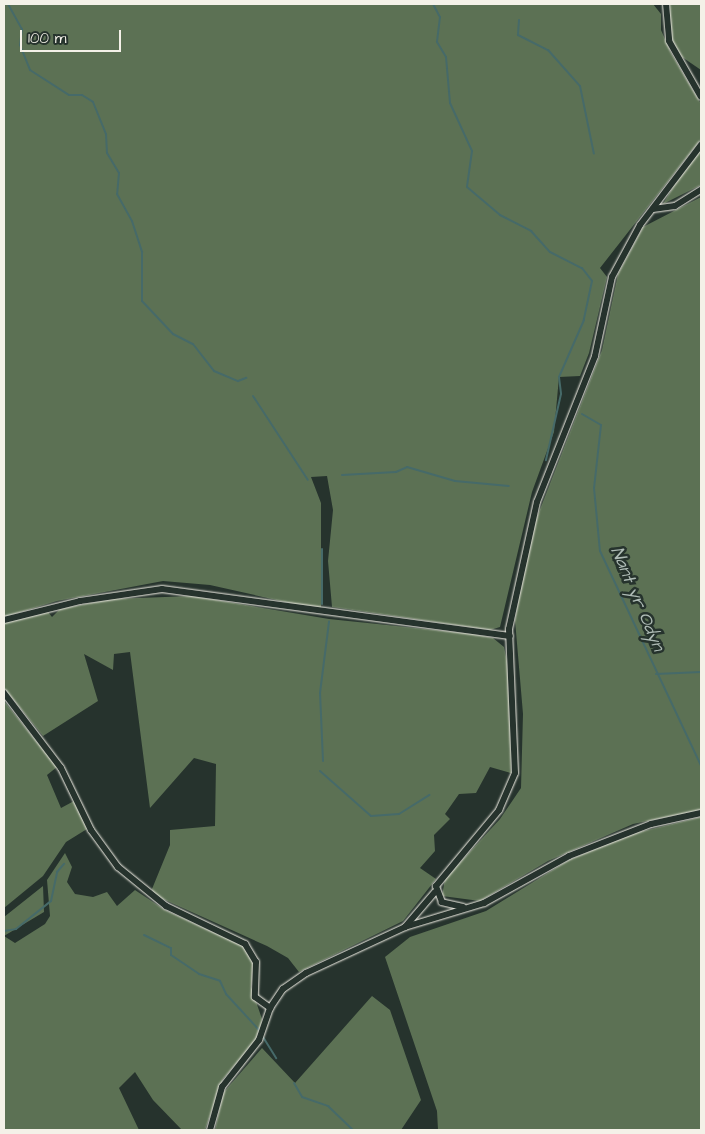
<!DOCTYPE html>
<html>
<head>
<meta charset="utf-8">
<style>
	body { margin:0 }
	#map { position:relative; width:705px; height:1134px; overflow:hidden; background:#26332d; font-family:"Architects Daughter",sans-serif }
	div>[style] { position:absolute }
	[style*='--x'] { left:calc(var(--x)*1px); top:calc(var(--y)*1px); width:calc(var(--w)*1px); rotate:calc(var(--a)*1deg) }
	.green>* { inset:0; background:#5c7154 }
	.stream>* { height:2px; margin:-1px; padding:0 1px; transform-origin:1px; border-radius:1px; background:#466a69 }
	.roads { filter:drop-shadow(0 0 1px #f4f1e8) drop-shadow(0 0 1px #f4f1e8) }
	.minor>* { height:6px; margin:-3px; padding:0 3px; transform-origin:3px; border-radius:3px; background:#26332d }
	span { translate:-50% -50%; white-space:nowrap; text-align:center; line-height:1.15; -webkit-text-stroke:5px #26332d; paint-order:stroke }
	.water-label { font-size:18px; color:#aebbb5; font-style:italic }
	.frame { position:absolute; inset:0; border:5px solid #f4f1e8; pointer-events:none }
	.scale { position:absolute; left:20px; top:30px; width:101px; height:22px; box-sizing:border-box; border:2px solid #f4f1e8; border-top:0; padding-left:6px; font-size:15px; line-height:18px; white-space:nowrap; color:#f4f1e8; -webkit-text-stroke:4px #26332d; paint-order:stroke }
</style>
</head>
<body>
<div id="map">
	<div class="green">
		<i style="clip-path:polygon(4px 4px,653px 4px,661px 14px,661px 30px,671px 53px,701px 104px,701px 139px,600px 268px,607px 277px,589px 353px,580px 376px,559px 377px,554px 432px,532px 492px,500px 627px,490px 630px,332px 607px,328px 561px,333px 510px,327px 476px,311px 477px,321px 503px,321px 610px,210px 585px,163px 581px,57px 601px,4px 617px)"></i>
		<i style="clip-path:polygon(670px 4px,701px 4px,701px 70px,682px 57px,669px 36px)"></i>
		<i style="clip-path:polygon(701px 149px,701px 185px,663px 204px,675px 184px)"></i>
		<i style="clip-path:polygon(701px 197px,701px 810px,633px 824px,548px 861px,480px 901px,442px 896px,445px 879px,500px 819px,521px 788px,523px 714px,515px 620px,520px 591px,532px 530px,602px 350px,618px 274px,643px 227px)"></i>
		<i style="clip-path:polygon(192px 596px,329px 619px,473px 634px,493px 638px,504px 647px,509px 671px,511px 773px,490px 767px,476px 793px,459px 794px,445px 814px,450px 819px,434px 835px,435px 851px,420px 868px,436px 879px,403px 921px,299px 972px,288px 958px,267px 946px,154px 895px,152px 889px,170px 845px,170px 830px,215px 826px,216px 764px,194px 758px,150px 808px,130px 652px,114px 654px,113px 670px,84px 654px,98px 701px,43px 736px,4px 688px,4px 623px,48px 612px,52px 617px,60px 609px,112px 599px)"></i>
		<i style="clip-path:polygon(4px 701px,57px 767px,47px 775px,61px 808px,74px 801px,87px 829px,66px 842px,43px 876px,4px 908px)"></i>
		<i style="clip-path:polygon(701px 817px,701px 1130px,438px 1130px,437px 1111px,385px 957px,410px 937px,486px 911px,569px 860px,631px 834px)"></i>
		<i style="clip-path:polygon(65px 853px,72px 867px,67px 882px,75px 894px,93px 897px,107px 892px,117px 906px,135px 890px,165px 910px,243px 946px,254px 965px,251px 987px,262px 1019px,258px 1038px,223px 1079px,205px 1130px,182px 1130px,153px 1100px,135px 1072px,119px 1088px,139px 1130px,4px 1130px,4px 917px,43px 886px,44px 912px,4px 936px,15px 943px,45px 924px,50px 916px,47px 880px)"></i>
		<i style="clip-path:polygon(372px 996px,390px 1010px,421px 1100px,401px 1130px,215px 1130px,223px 1093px,262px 1048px,295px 1083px)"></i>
	</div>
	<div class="stream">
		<i style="--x:8;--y:4;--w:29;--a:61"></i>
		<i style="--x:22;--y:29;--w:16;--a:97"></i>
		<i style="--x:20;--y:45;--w:27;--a:68"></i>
		<i style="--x:30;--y:70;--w:46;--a:32.7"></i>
		<i style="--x:69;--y:95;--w:13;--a:0"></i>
		<i style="--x:82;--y:95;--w:13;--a:32"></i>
		<i style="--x:93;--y:102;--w:35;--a:68"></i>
		<i style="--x:106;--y:134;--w:19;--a:87"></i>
		<i style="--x:107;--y:153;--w:23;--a:59"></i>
		<i style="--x:119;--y:173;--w:21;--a:95"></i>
		<i style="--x:117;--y:194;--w:31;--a:61"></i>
		<i style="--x:132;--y:221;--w:33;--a:72"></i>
		<i style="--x:142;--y:252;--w:49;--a:90"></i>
		<i style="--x:142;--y:301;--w:45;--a:46.8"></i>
		<i style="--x:173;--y:334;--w:22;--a:27"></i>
		<i style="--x:193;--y:344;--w:34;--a:52"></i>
		<i style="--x:214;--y:371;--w:26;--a:23"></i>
		<i style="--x:238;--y:381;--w:9;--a:-21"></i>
		<i style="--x:433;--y:4;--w:15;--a:62"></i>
		<i style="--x:440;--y:17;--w:25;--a:97"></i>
		<i style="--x:437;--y:42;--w:17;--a:59"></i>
		<i style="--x:446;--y:57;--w:46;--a:85"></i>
		<i style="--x:450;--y:103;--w:53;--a:65.4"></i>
		<i style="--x:472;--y:151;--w:36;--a:98"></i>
		<i style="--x:467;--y:187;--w:43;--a:40.3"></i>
		<i style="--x:500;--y:215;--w:35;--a:27"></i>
		<i style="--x:531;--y:231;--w:28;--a:48"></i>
		<i style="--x:550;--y:252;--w:36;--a:27"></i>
		<i style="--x:582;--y:268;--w:16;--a:52"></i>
		<i style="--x:592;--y:281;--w:40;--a:102"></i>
		<i style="--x:584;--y:320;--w:62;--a:113.7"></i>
		<i style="--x:559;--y:377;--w:17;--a:83"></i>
		<i style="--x:561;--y:394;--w:68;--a:102.8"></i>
		<i style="--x:519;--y:20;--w:15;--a:94"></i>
		<i style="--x:518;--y:35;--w:34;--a:27"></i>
		<i style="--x:548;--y:50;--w:48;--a:48.4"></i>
		<i style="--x:580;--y:86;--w:69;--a:78.4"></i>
		<i style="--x:253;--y:396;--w:100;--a:56.8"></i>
		<i style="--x:582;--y:414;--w:22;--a:30"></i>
		<i style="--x:601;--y:425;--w:63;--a:96.3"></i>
		<i style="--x:594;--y:488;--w:63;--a:84.6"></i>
		<i style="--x:600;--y:551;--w:238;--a:64.8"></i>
		<i style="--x:342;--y:475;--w:54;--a:-3.2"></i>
		<i style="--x:396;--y:472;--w:12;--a:-24"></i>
		<i style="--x:407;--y:467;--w:50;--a:16.3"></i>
		<i style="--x:455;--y:481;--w:54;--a:5.3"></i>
		<i style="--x:322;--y:549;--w:55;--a:90"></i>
		<i style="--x:656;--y:674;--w:45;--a:-2.5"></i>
		<i style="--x:323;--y:761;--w:68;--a:-92.5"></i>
		<i style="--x:320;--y:693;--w:72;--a:-82.8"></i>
		<i style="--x:320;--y:771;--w:68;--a:41.4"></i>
		<i style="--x:371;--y:816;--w:28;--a:-4"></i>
		<i style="--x:399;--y:814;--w:36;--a:-32"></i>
		<i style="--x:4;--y:931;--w:12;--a:-9"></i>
		<i style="--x:16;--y:929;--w:45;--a:-38.7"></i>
		<i style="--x:51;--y:901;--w:30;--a:-78"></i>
		<i style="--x:57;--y:872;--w:11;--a:-49"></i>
		<i style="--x:144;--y:935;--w:30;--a:26"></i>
		<i style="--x:171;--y:948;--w:7;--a:90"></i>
		<i style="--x:171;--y:955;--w:34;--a:34"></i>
		<i style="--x:199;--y:974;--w:22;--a:18"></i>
		<i style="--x:220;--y:981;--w:14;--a:65"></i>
		<i style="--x:226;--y:994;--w:50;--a:47.4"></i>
		<i style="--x:263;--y:1037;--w:25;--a:58"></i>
		<i style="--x:294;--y:1083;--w:16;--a:60"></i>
		<i style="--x:302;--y:1097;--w:28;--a:19"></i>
		<i style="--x:328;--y:1106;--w:35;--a:44"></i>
	</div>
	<div class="roads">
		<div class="minor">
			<i style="--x:666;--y:4;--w:37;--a:85"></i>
			<i style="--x:669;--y:41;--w:64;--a:60.3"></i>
			<i style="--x:653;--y:209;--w:22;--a:-8"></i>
			<i style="--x:675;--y:206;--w:31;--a:-32"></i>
			<i style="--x:4;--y:620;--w:78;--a:-14"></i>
			<i style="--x:80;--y:601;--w:83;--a:-8.3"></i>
			<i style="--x:162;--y:589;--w:351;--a:7.7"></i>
			<i style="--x:4;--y:693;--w:94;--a:52.8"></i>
			<i style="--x:61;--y:768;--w:69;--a:64.2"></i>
			<i style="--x:91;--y:830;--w:46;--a:53.9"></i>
			<i style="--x:118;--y:867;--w:62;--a:39.1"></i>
			<i style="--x:166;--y:906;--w:88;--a:25.7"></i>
			<i style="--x:245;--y:944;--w:21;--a:59"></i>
			<i style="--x:256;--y:962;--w:35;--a:92"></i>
			<i style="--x:255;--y:997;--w:19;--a:36"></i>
			<i style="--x:463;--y:907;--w:22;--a:-167"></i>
			<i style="--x:442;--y:902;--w:17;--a:-111"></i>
			<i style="--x:436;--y:886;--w:99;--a:-50.3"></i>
			<i style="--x:499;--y:810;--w:40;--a:-66.6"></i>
			<i style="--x:515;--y:773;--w:144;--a:-92.4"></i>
			<i style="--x:509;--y:629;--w:130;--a:-77.6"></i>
			<i style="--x:537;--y:502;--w:157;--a:-68.3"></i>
			<i style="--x:595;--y:356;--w:81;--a:-77.9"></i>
			<i style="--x:612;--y:277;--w:59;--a:-61.7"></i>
			<i style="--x:640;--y:225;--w:101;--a:-52.7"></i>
			<i style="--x:405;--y:927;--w:83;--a:-16.9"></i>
			<i style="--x:484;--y:903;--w:97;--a:-28.9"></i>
			<i style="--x:569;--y:856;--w:88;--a:-21.3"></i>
			<i style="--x:651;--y:824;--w:51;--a:-12.4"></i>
			<i style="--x:210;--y:1130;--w:45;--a:-74.4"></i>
			<i style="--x:222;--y:1087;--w:60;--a:-51.8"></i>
			<i style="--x:259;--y:1040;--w:34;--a:-71"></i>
			<i style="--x:270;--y:1008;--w:23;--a:-56"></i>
			<i style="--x:283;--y:989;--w:28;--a:-35"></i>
			<i style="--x:306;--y:973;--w:109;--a:-24.9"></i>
			<i style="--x:405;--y:927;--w:46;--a:-49.4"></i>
		</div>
	</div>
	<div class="water-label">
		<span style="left:637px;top:599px;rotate:67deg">Nant yr Odyn</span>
	</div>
	<div class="frame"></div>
	<div class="scale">100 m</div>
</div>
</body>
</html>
